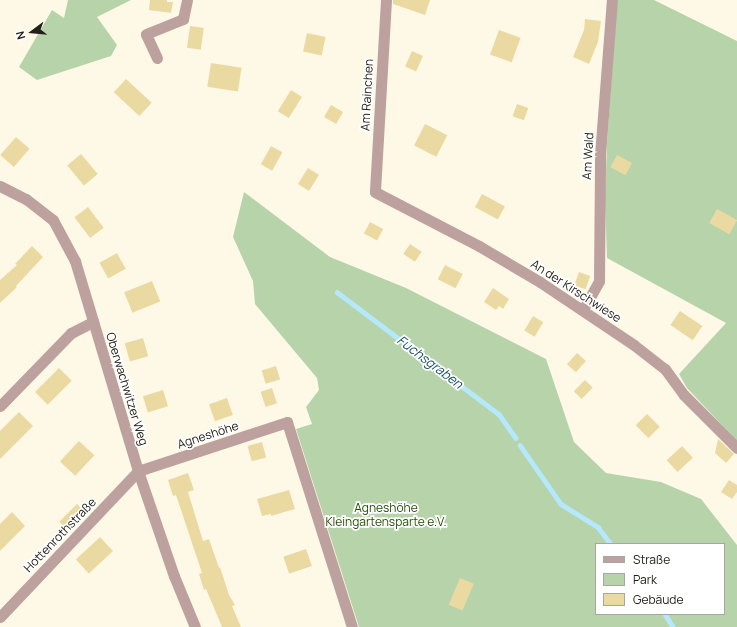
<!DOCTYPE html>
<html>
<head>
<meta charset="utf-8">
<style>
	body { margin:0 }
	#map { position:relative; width:737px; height:627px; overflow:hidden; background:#fef9e6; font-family:Manrope,sans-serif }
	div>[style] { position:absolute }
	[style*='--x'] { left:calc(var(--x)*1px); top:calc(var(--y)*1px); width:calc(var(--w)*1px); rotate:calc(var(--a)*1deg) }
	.green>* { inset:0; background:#b7d3a9 }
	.stream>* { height:4.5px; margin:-2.25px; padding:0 2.25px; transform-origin:2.25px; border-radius:2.25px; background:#b5e7fd }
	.building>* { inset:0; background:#eadaa2; transform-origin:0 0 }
	.minor>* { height:11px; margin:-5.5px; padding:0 5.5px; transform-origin:5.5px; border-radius:5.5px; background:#bda19e }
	span { translate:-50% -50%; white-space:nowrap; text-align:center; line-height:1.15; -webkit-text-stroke:3.5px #fff; paint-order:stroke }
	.street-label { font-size:12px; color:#232119 }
	.park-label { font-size:12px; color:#264c05 }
	.water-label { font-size:13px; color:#205367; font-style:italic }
	.legend { position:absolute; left:595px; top:543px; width:130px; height:72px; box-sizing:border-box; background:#fff; border:1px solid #a7a6a3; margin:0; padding:5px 7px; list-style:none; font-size:12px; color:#232119 }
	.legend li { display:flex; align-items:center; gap:8px; height:20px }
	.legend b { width:20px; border:1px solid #a7a6a3 }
	.north { position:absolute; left:12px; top:12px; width:40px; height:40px; -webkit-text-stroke:3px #fff; paint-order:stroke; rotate:254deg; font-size:11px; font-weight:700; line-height:16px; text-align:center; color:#232119 }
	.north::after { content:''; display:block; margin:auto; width:14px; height:18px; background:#232119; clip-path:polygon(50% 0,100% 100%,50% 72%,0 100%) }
</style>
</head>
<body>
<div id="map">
	<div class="green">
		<i style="clip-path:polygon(68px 0,131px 0,97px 17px,117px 45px,111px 56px,37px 80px,19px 67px,52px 10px,64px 18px)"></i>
		<i style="clip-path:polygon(617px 0,654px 0,737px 41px,737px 441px,687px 388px,679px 374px,726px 323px,607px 258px,605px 198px,607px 143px)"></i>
		<i style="clip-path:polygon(evenodd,244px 192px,330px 257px,406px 288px,546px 359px,574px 442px,606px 473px,661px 482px,701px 499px,737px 545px,737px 627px,359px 627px,296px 429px,312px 424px,306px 407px,319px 390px,317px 378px,255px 304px,253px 281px,233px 237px,244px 192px,596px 544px,724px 544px,724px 614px,596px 614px,596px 544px)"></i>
	</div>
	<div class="stream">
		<i style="--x:337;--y:292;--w:203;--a:37"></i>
		<i style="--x:499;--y:414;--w:29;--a:55"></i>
		<i style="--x:520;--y:445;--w:72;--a:55.2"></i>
		<i style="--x:561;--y:504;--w:44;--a:31.9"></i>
		<i style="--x:598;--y:527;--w:21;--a:53"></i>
		<i style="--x:665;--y:614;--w:15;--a:58"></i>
	</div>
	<div class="building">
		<i style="clip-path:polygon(150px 0,167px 0,167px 2px,173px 2px,171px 13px,149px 10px)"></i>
		<i style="clip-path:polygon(393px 0,430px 0,425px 15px,393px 4px)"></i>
		<i style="clip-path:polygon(585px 19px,601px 21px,598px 42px,589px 64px,573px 57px,584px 30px)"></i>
		<i style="left:190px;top:26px;width:14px;height:22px;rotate:8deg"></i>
		<i style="left:499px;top:30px;width:23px;height:26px;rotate:20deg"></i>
		<i style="left:307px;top:33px;width:19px;height:19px;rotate:12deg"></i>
		<i style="left:412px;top:51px;width:12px;height:17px;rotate:24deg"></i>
		<i style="left:211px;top:63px;width:31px;height:24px;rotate:9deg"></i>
		<i style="left:126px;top:79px;width:35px;height:18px;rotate:43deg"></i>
		<i style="left:291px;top:90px;width:13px;height:25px;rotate:32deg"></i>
		<i style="left:517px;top:104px;width:12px;height:13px;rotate:20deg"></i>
		<i style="left:331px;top:105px;width:14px;height:14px;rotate:30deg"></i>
		<i style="left:425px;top:124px;width:25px;height:24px;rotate:27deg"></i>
		<i style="left:16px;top:137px;width:18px;height:24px;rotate:41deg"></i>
		<i style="left:271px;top:146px;width:13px;height:21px;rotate:29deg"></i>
		<i style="left:81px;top:154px;width:26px;height:18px;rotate:50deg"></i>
		<i style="left:617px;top:155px;width:17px;height:14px;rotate:28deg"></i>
		<i style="left:308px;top:168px;width:13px;height:19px;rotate:32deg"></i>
		<i style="left:482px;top:194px;width:26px;height:15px;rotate:28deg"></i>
		<i style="left:88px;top:207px;width:26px;height:17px;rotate:53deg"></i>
		<i style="left:717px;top:209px;width:23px;height:16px;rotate:29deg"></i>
		<i style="left:370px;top:222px;width:15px;height:13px;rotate:28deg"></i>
		<i style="left:410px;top:244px;width:14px;height:12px;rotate:34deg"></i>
		<i style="clip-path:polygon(32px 246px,43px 257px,16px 286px,17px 287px,0 303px,0 280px,17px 265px,15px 264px)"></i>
		<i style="left:117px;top:253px;width:18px;height:20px;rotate:61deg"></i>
		<i style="left:445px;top:265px;width:20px;height:16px;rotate:27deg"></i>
		<i style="left:579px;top:272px;width:12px;height:14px;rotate:20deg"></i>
		<i style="left:152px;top:281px;width:22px;height:30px;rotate:68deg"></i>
		<i style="clip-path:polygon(493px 288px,509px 299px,503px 309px,499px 306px,496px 310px,484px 302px)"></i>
		<i style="left:680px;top:311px;width:27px;height:17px;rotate:34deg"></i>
		<i style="left:533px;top:316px;width:12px;height:17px;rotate:31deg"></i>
		<i style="left:143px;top:338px;width:19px;height:19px;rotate:74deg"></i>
		<i style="left:577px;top:353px;width:12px;height:15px;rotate:42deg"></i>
		<i style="left:276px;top:366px;width:14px;height:15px;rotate:73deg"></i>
		<i style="left:59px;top:368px;width:18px;height:34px;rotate:45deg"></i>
		<i style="left:585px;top:380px;width:11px;height:16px;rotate:45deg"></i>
		<i style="left:272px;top:388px;width:16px;height:12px;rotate:72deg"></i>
		<i style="left:163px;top:390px;width:17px;height:21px;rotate:73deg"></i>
		<i style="left:227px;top:398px;width:18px;height:19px;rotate:71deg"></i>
		<i style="clip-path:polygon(19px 412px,33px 426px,0 459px,0 431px)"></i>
		<i style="left:647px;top:414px;width:18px;height:16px;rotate:45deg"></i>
		<i style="clip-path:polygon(718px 439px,734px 454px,726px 463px,715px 453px)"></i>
		<i style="left:79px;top:441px;width:21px;height:28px;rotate:43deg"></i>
		<i style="left:262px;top:442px;width:16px;height:15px;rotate:75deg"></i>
		<i style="left:682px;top:446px;width:16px;height:21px;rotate:47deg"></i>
		<i style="clip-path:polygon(188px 473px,194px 490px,188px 492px,203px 541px,209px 539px,219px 568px,220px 567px,229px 595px,235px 605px,232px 606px,241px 627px,222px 627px,206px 589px,204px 590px,199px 574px,202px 573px,176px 495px,173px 496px,168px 480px)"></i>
		<i style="clip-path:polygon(729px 480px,737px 485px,737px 492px,732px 499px,721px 492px)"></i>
		<i style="clip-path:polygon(289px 490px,295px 509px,271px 516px,271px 514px,262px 516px,257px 499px)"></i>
		<i style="left:77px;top:504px;width:14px;height:25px;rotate:45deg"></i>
		<i style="clip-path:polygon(12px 512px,25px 526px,0 551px,0 524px)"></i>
		<i style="left:100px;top:537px;width:19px;height:33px;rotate:47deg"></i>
		<i style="left:306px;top:549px;width:18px;height:24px;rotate:71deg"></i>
		<i style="left:460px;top:578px;width:15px;height:29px;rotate:23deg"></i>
	</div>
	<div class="minor">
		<i style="--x:386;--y:0;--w:192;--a:93.3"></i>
		<i style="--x:375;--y:192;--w:117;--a:27.4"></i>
		<i style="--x:479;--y:246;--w:71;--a:30.5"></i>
		<i style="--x:540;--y:282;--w:113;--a:33.8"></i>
		<i style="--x:634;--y:345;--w:39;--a:38"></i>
		<i style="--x:665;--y:369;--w:32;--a:54"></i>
		<i style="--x:684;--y:395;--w:75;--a:45"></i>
		<i style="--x:157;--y:58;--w:26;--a:-115"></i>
		<i style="--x:146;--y:34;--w:40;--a:-22"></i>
		<i style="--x:183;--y:19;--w:19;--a:-78"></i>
		<i style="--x:0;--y:186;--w:29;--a:27"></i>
		<i style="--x:26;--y:199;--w:34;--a:38"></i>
		<i style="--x:53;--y:220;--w:47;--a:61.8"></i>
		<i style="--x:75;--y:261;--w:219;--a:73.3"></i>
		<i style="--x:138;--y:471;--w:111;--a:71.1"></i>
		<i style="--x:174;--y:576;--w:55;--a:67.6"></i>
		<i style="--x:583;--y:310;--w:33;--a:-61"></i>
		<i style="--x:599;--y:281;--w:126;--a:-89.5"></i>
		<i style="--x:600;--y:155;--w:155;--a:-85.6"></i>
		<i style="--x:0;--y:406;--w:102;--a:-45.8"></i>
		<i style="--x:71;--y:333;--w:25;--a:-27"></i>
		<i style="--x:0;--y:617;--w:201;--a:-46.6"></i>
		<i style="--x:138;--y:471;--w:157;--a:-18.2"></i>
		<i style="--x:287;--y:422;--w:215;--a:72.4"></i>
	</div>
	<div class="street-label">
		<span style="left:367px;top:95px;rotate:-87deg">Am Rainchen</span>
		<span style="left:588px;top:156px;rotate:-87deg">Am Wald</span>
		<span style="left:576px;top:291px;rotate:33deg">An der Kirschwiese</span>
		<span style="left:127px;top:389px;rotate:73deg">Oberwachwitzer Weg</span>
		<span style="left:208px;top:435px;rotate:-18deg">Agneshöhe</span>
		<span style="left:60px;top:535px;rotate:-46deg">Hottenrothstraße</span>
	</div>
	<div class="park-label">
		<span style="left:386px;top:515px">Agneshöhe<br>Kleingartensparte e.V.</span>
	</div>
	<div class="water-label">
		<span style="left:430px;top:362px;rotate:37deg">Fuchsgraben</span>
	</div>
	<ul class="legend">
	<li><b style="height:5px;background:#bda19e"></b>Straße</li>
	<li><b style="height:11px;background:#b7d3a9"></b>Park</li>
	<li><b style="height:11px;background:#eadaa2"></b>Gebäude</li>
	</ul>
	<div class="north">N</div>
</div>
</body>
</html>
